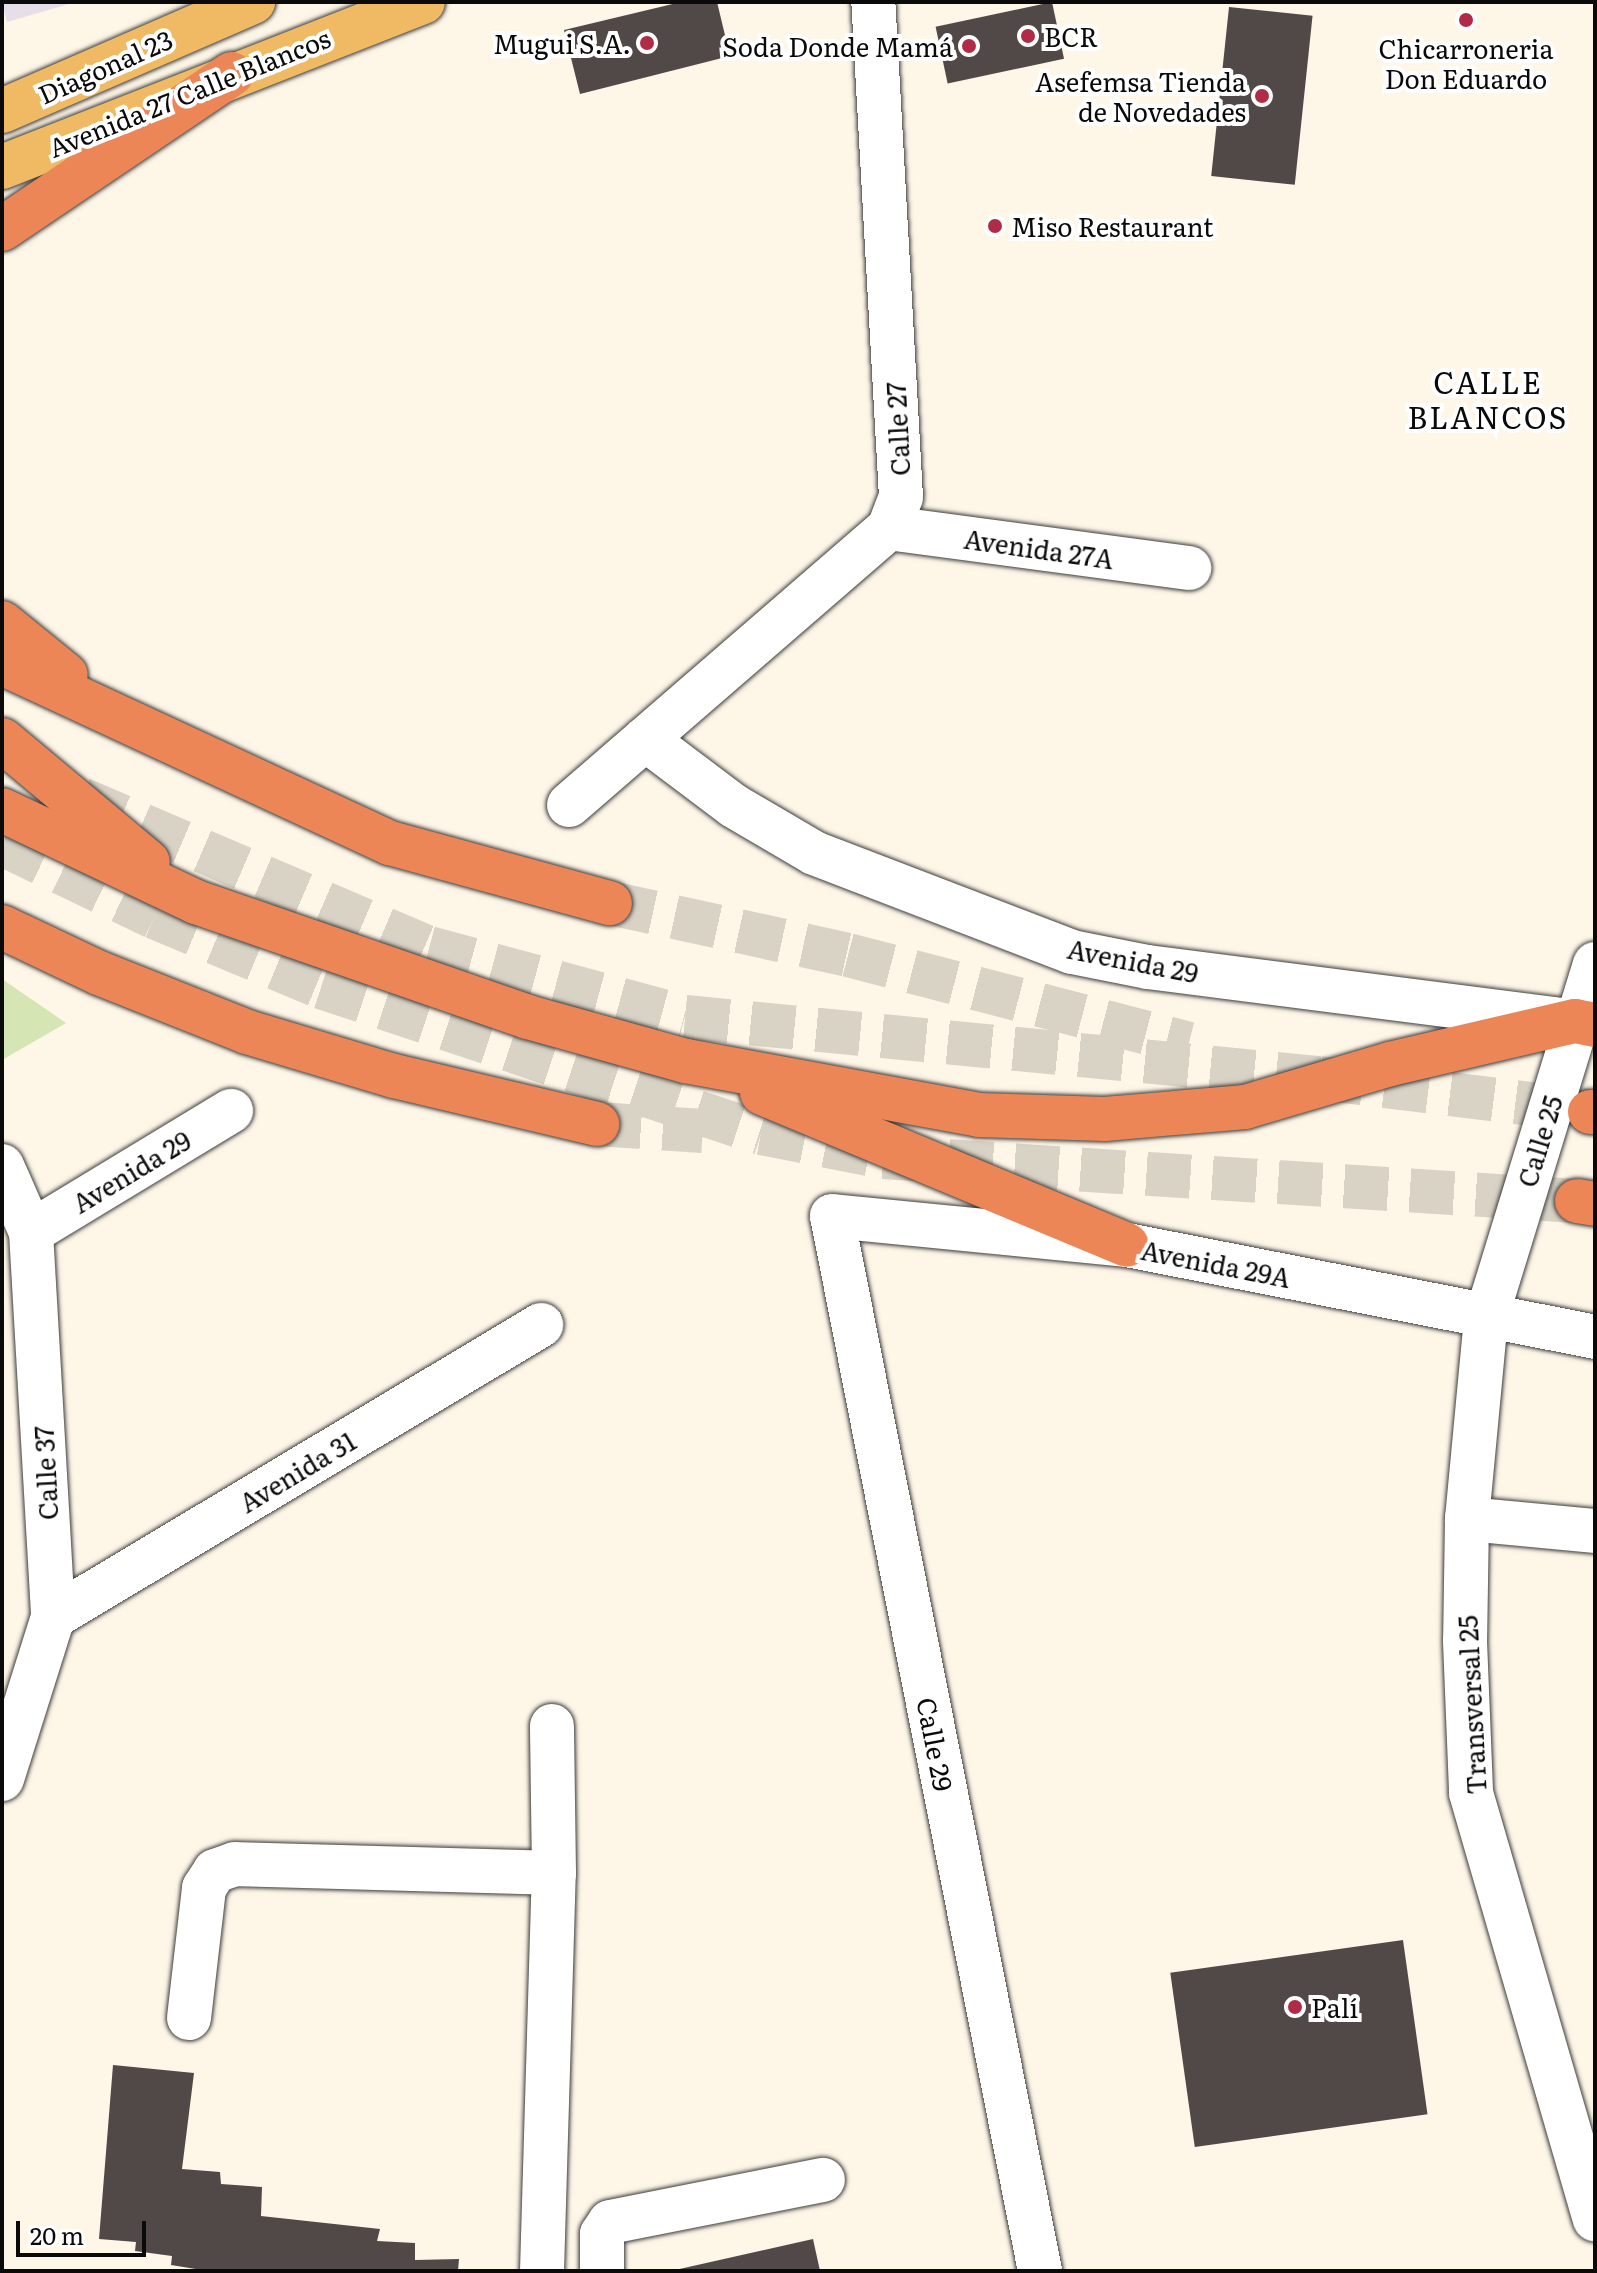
<!DOCTYPE html>
<html>
<head>
<meta charset="utf-8">
<style>
	body { margin:0 }
	#map { position:relative; width:1597px; height:2273px; overflow:hidden; background:#fef6e7; font-family:Literata,serif }
	div>[style] { position:absolute }
	[style*='--x'] { left:calc(var(--x)*1px); top:calc(var(--y)*1px); width:calc(var(--w)*1px); rotate:calc(var(--a)*1deg) }
	.industrial>* { inset:0; background:#e6dee9 }
	.green>* { inset:0; background:#d5e5b4 }
	.building>* { inset:0; background:#514947; transform-origin:0 0 }
	.highway-tunnel>* { height:44px; margin-top:-22px; transform-origin:0; background:repeating-linear-gradient(90deg,#d9d3c6 0 44px,transparent 0 66px) }
	.roads { filter:drop-shadow(0 0 2px #3d3d3d) drop-shadow(0 0 2px #3d3d3d) }
	.minor>* { height:44px; margin:-22px; padding:0 22px; transform-origin:22px; border-radius:22px; background:#fff }
	.major>* { height:44px; margin:-22px; padding:0 22px; transform-origin:22px; border-radius:22px; background:#f0ba65 }
	.highway>* { height:44px; margin:-22px; padding:0 22px; transform-origin:22px; border-radius:22px; background:#ec8657 }
	.dots>* { width:22px; height:22px; translate:-50% -50%; box-sizing:border-box; border:4px solid #fff; border-radius:50% }
	span { translate:-50% -50%; white-space:nowrap; text-align:center; line-height:1.15; -webkit-text-stroke:8px #fff; paint-order:stroke }
	.poi-label { font-size:26px; color:#0a0a0a }
	.left { translate:0 -50%; text-align:left }
	.right { translate:-100% -50%; text-align:right }
	.street-label { font-size:26px; color:#0a0a0a }
	.quarter-label { font-size:30px; color:#0a0a0a; letter-spacing:2px }
	.frame { position:absolute; inset:0; border:4px solid #0a0a0a; pointer-events:none }
	.scale { position:absolute; left:16px; top:2221px; width:130px; height:36px; box-sizing:border-box; border:4px solid #0a0a0a; border-top:0; padding-left:10px; font-size:24px; line-height:28px; white-space:nowrap; color:#0a0a0a; -webkit-text-stroke:6px #fff; paint-order:stroke }
</style>
</head>
<body>
<div id="map">
	<div class="industrial">
		<i style="clip-path:polygon(2px 2px,76px 2px,7px 22px)"></i>
	</div>
	<div class="green">
		<i style="clip-path:polygon(2px 979px,66px 1023px,2px 1060px)"></i>
	</div>
	<div class="building">
		<i style="clip-path:polygon(681px 2px,717px 2px,730px 56px,580px 94px,564px 30px)"></i>
		<i style="left:1052px;top:2px;width:58px;height:119px;rotate:78deg"></i>
		<i style="left:1229px;top:7px;width:84px;height:170px;rotate:6deg"></i>
		<i style="left:1403px;top:1940px;width:176px;height:235px;rotate:82deg"></i>
		<i style="clip-path:polygon(113px 2065px,194px 2073px,182px 2169px,220px 2172px,221px 2184px,262px 2187px,261px 2216px,380px 2229px,377px 2241px,415px 2243px,415px 2260px,459px 2259px,458px 2271px,208px 2271px,171px 2265px,172px 2256px,135px 2251px,136px 2242px,99px 2239px)"></i>
		<i style="clip-path:polygon(813px 2239px,820px 2271px,675px 2271px,675px 2270px)"></i>
	</div>
	<div class="highway-tunnel">
		<i style="--x:81;--y:799;--w:379;--a:23.2"></i>
		<i style="--x:429;--y:948;--w:265;--a:15.1"></i>
		<i style="--x:685;--y:1017;--w:637;--a:5.5"></i>
		<i style="--x:1319;--y:1078;--w:270;--a:7"></i>
		<i style="--x:2;--y:844;--w:169;--a:25.7"></i>
		<i style="--x:154;--y:917;--w:181;--a:22.7"></i>
		<i style="--x:321;--y:987;--w:464;--a:18.4"></i>
		<i style="--x:761;--y:1133;--w:124;--a:11.1"></i>
		<i style="--x:883;--y:1157;--w:695;--a:3.63"></i>
		<i style="--x:610;--y:903;--w:244;--a:12.3"></i>
		<i style="--x:848;--y:955;--w:352;--a:14.6"></i>
		<i style="--x:597;--y:1124;--w:106;--a:3.8"></i>
	</div>
	<div class="roads">
		<div class="minor">
			<i style="--x:889;--y:528;--w:303;--a:7.6"></i>
			<i style="--x:645;--y:739;--w:111;--a:37"></i>
			<i style="--x:734;--y:806;--w:93;--a:30.4"></i>
			<i style="--x:814;--y:853;--w:276;--a:21"></i>
			<i style="--x:1072;--y:952;--w:77;--a:11.2"></i>
			<i style="--x:1148;--y:967;--w:423;--a:7.3"></i>
			<i style="--x:569;--y:805;--w:423;--a:-40.9"></i>
			<i style="--x:889;--y:528;--w:33;--a:-69"></i>
			<i style="--x:901;--y:497;--w:496;--a:-93.2"></i>
			<i style="--x:1595;--y:964;--w:370;--a:107.1"></i>
			<i style="--x:1486;--y:1318;--w:202;--a:95.4"></i>
			<i style="--x:1467;--y:1519;--w:122;--a:90.9"></i>
			<i style="--x:1465;--y:1641;--w:152;--a:87.7"></i>
			<i style="--x:1471;--y:1793;--w:444;--a:73.8"></i>
			<i style="--x:2;--y:1166;--w:72;--a:66.3"></i>
			<i style="--x:31;--y:1232;--w:386;--a:86.7"></i>
			<i style="--x:53;--y:1617;--w:170;--a:107.5"></i>
			<i style="--x:31;--y:1232;--w:234;--a:-31.2"></i>
			<i style="--x:1467;--y:1519;--w:129;--a:5.4"></i>
			<i style="--x:53;--y:1617;--w:569;--a:-30.89"></i>
			<i style="--x:189;--y:2018;--w:131;--a:-83.4"></i>
			<i style="--x:204;--y:1888;--w:20;--a:-57"></i>
			<i style="--x:215;--y:1871;--w:21;--a:-19"></i>
			<i style="--x:235;--y:1864;--w:319;--a:1.6"></i>
			<i style="--x:542;--y:2271;--w:398;--a:-88.3"></i>
			<i style="--x:554;--y:1873;--w:147;--a:-90.8"></i>
			<i style="--x:602;--y:2271;--w:37;--a:-90"></i>
			<i style="--x:602;--y:2234;--w:14;--a:-56"></i>
			<i style="--x:610;--y:2222;--w:217;--a:-11.2"></i>
			<i style="--x:1040;--y:2271;--w:1075;--a:-101.15"></i>
			<i style="--x:832;--y:1216;--w:296;--a:5.6"></i>
			<i style="--x:1127;--y:1245;--w:477;--a:11.1"></i>
		</div>
		<div class="major">
			<i style="--x:2;--y:111;--w:274;--a:-23.5"></i>
			<i style="--x:2;--y:167;--w:452;--a:-21.4"></i>
		</div>
		<div class="highway">
			<i style="--x:2;--y:229;--w:277;--a:-34"></i>
			<i style="--x:2;--y:623;--w:82;--a:39.1"></i>
			<i style="--x:2;--y:663;--w:428;--a:24.9"></i>
			<i style="--x:390;--y:843;--w:228;--a:15.3"></i>
			<i style="--x:2;--y:740;--w:190;--a:39.9"></i>
			<i style="--x:2;--y:810;--w:215;--a:25.4"></i>
			<i style="--x:196;--y:902;--w:351;--a:19.1"></i>
			<i style="--x:528;--y:1017;--w:164;--a:15.6"></i>
			<i style="--x:686;--y:1061;--w:298;--a:10.4"></i>
			<i style="--x:979;--y:1115;--w:126;--a:1.8"></i>
			<i style="--x:1105;--y:1119;--w:141;--a:-4.9"></i>
			<i style="--x:1245;--y:1107;--w:151;--a:-16.5"></i>
			<i style="--x:1390;--y:1064;--w:190;--a:-13.1"></i>
			<i style="--x:1575;--y:1021;--w:20;--a:11"></i>
			<i style="--x:2;--y:927;--w:107;--a:25.4"></i>
			<i style="--x:99;--y:973;--w:159;--a:21.7"></i>
			<i style="--x:247;--y:1032;--w:153;--a:16.7"></i>
			<i style="--x:394;--y:1076;--w:209;--a:13.3"></i>
			<i style="--x:762;--y:1093;--w:395;--a:22.6"></i>
			<i style="--x:1590;--y:1112;--w:5;--a:0"></i>
			<i style="--x:1577;--y:1201;--w:18;--a:9"></i>
		</div>
	</div>
	<div class="dots">
		<i style="left:1466px;top:20px;background:#b02b45"></i>
		<i style="left:1028px;top:36px;background:#b02b45"></i>
		<i style="left:647px;top:43px;background:#b02b45"></i>
		<i style="left:969px;top:46px;background:#b02b45"></i>
		<i style="left:1262px;top:96px;background:#b02b45"></i>
		<i style="left:995px;top:226px;background:#b02b45"></i>
		<i style="left:1295px;top:2007px;background:#b02b45"></i>
	</div>
	<div class="poi-label">
		<span class="left" style="left:1044px;top:36px">BCR</span>
		<span class="right" style="left:631px;top:43px">Mugui S.A.</span>
		<span class="right" style="left:953px;top:46px">Soda Donde Mamá</span>
		<span style="left:1466px;top:63px">Chicarroneria<br>Don Eduardo</span>
		<span class="right" style="left:1246px;top:96px">Asefemsa Tienda<br>de Novedades</span>
		<span class="left" style="left:1011px;top:226px">Miso Restaurant</span>
		<span class="left" style="left:1311px;top:2007px">Palí</span>
	</div>
	<div class="street-label">
		<span style="left:105px;top:66px;rotate:-24deg">Diagonal 23</span>
		<span style="left:189px;top:92px;rotate:-22deg">Avenida 27 Calle Blancos</span>
		<span style="left:897px;top:429px;rotate:-93deg">Calle 27</span>
		<span style="left:1039px;top:548px;rotate:8deg">Avenida 27A</span>
		<span style="left:1133px;top:960px;rotate:11deg">Avenida 29</span>
		<span style="left:1539px;top:1141px;rotate:-73deg">Calle 25</span>
		<span style="left:131px;top:1171px;rotate:-31deg">Avenida 29</span>
		<span style="left:1216px;top:1263px;rotate:11deg">Avenida 29A</span>
		<span style="left:297px;top:1471px;rotate:-31deg">Avenida 31</span>
		<span style="left:45px;top:1473px;rotate:-93deg">Calle 37</span>
		<span style="left:1471px;top:1705px;rotate:-93deg">Transversal 25</span>
		<span style="left:936px;top:1744px;rotate:79deg">Calle 29</span>
	</div>
	<div class="quarter-label">
		<span style="left:1488px;top:398px">CALLE<br>BLANCOS</span>
	</div>
	<div class="frame"></div>
	<div class="scale">20 m</div>
</div>
</body>
</html>
